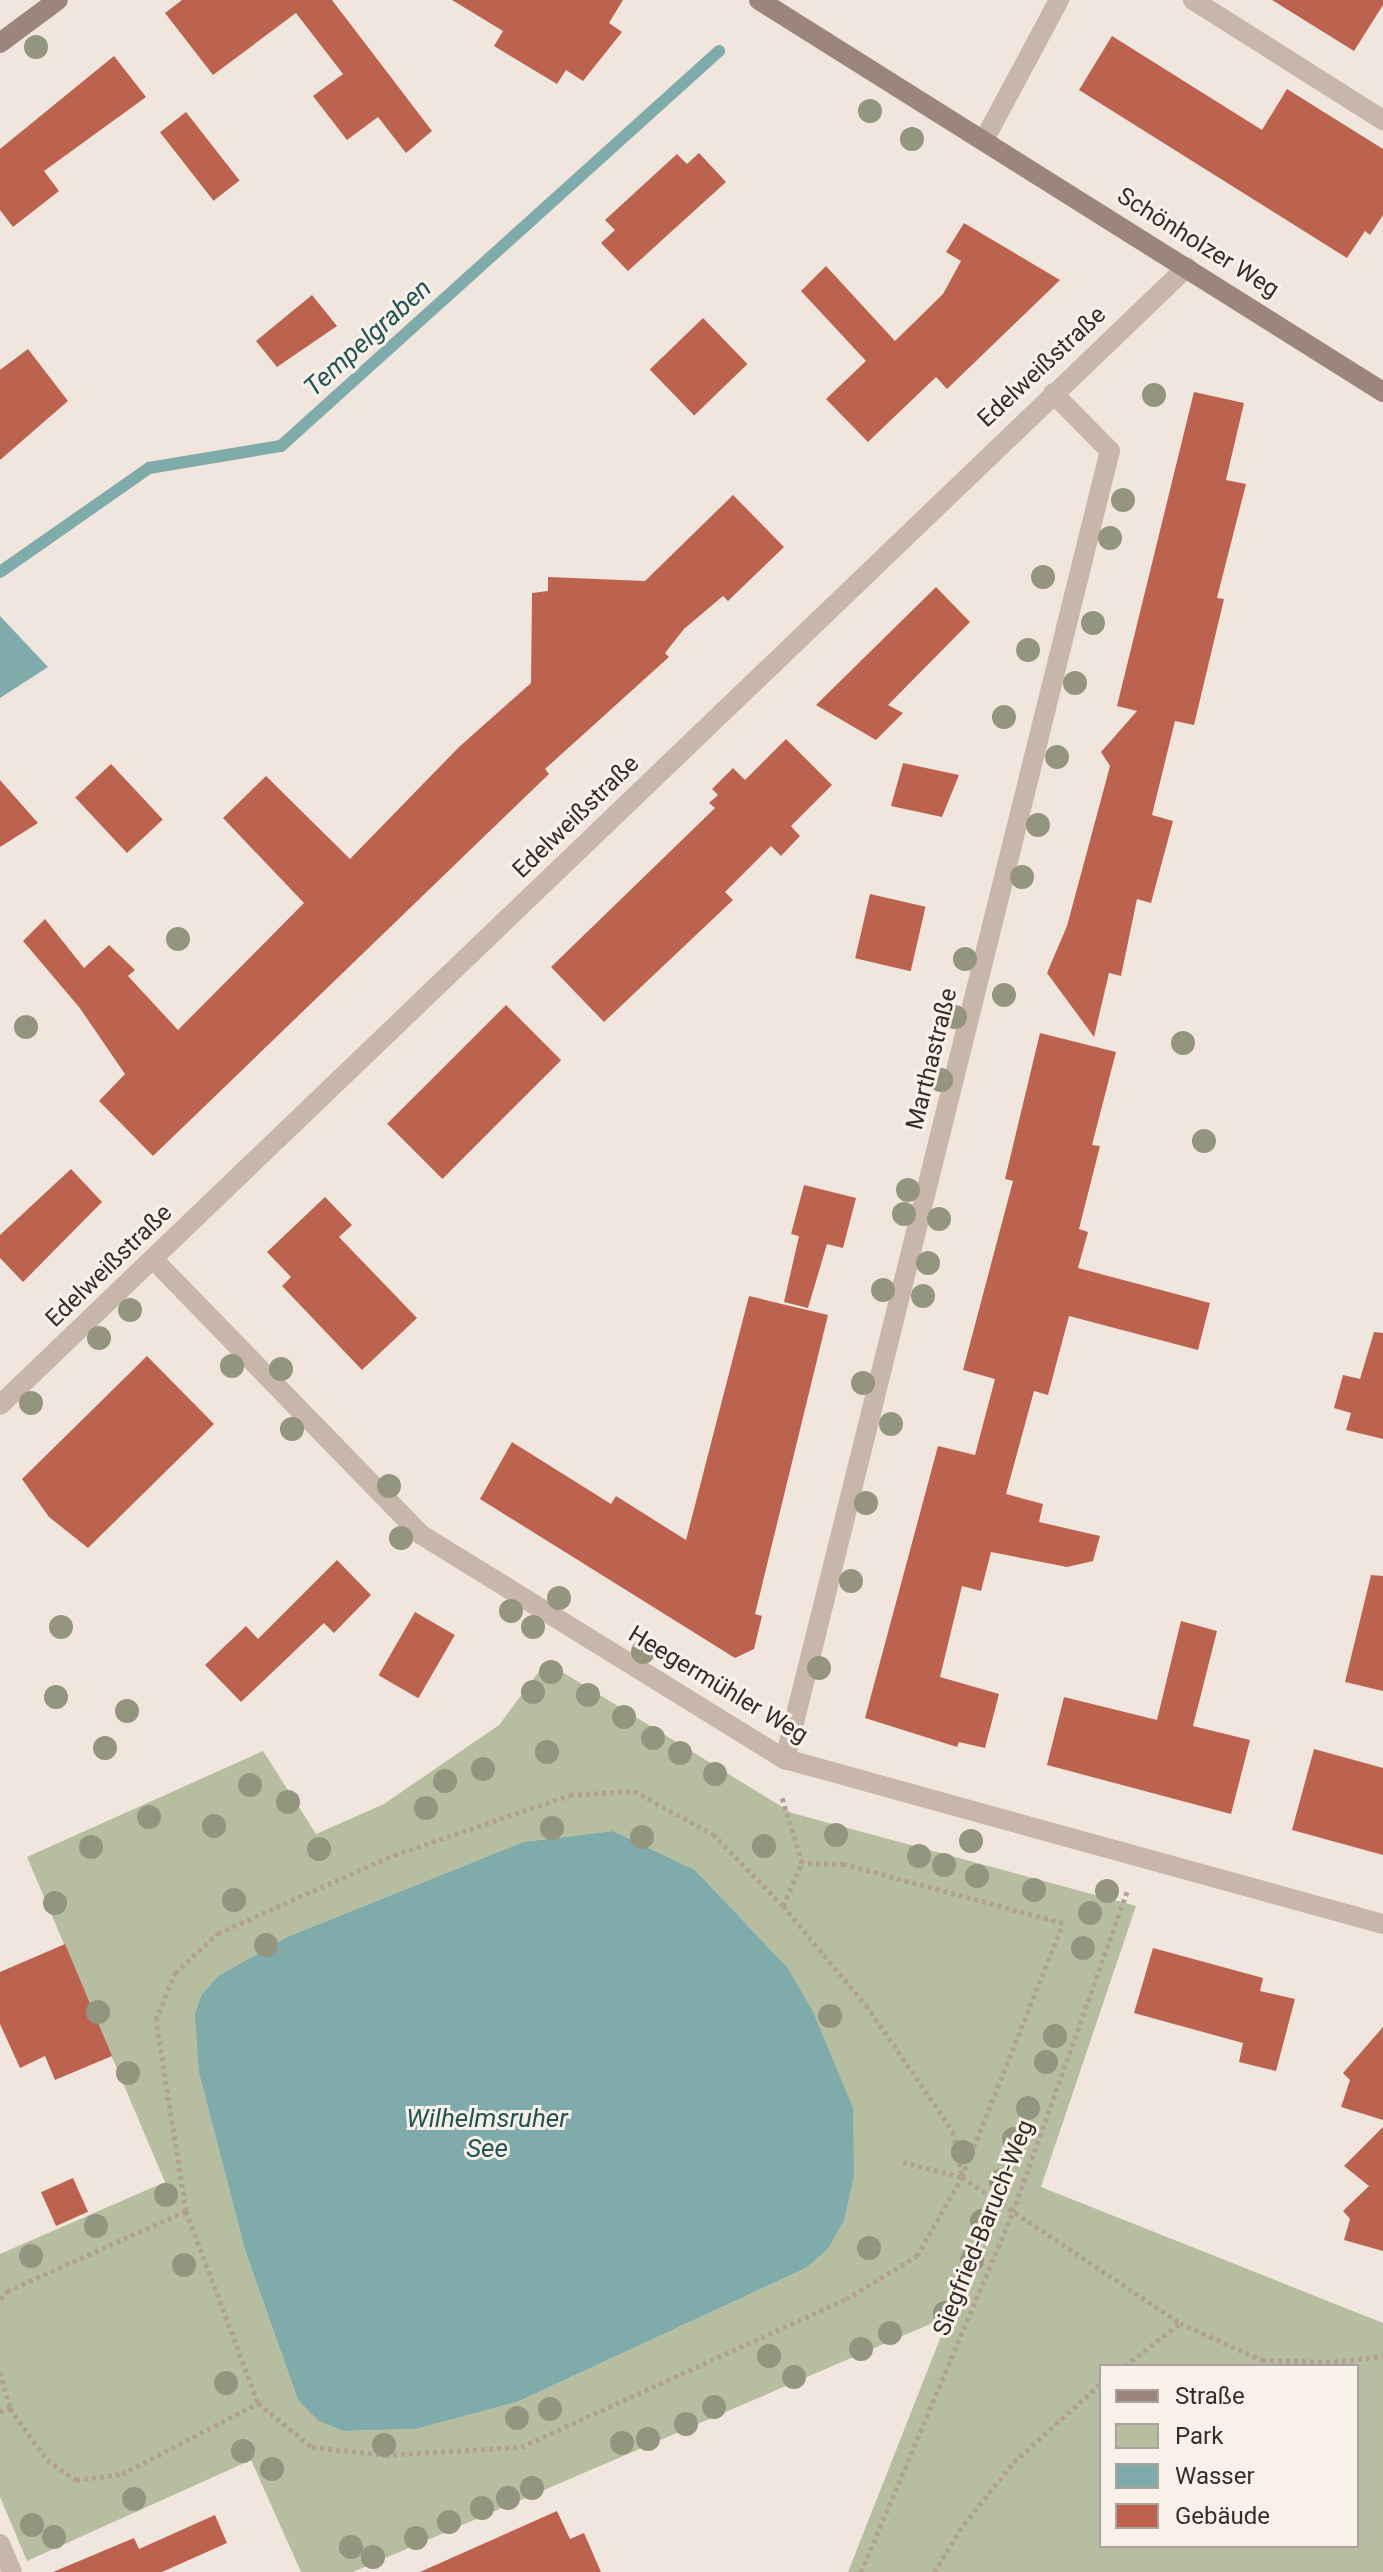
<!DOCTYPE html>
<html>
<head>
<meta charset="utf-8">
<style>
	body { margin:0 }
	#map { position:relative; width:1383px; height:2572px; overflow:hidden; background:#f0e6de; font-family:Roboto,sans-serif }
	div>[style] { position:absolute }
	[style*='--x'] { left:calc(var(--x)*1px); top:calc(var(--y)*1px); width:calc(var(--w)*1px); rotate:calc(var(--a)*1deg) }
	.green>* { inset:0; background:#b6be9f }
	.water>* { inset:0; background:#7fabab }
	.stream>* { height:12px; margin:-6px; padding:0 6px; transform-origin:6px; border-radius:6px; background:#7fabab }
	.building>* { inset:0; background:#bc6350; transform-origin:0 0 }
	.path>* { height:5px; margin-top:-2.5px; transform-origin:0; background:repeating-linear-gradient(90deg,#b3a095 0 4px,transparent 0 8px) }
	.minor>* { height:20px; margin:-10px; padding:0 10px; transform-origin:10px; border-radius:10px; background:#c8b6aa }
	.tertiary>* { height:20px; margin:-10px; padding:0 10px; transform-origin:10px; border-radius:10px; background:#c8b6aa }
	.secondary>* { height:20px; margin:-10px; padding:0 10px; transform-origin:10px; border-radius:10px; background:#9b857c }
	.trees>* { width:24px; height:24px; margin:-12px; border-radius:50%; background:#93957e }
	span { translate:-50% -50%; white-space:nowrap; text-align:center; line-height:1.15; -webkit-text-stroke:6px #f8f1ea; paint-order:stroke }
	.street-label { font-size:24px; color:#362c29 }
	.water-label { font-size:26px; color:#225454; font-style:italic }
	.legend { position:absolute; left:1099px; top:2364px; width:260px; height:184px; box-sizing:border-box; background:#f8f1ea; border:2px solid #aaa29d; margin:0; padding:10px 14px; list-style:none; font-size:24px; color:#362c29 }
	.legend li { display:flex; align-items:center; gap:16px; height:40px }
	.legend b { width:40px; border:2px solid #aaa29d }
</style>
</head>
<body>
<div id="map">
	<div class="green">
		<i style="clip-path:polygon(evenodd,546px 1662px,792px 1813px,1136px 1906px,1041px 2187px,1383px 2323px,1383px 2572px,848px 2572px,949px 2316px,353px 2572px,301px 2572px,251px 2460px,27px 2561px,0 2497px,0 2254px,165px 2182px,27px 1857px,263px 1751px,316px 1834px,384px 1804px,499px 1725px,546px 1662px,613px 1831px,695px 1870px,787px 1967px,854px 2177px,844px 2221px,828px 2249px,806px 2268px,517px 2402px,416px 2429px,344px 2431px,298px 2400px,245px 2250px,199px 2073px,202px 1994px,218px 1976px,287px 1937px,523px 1842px,613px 1831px,546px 1662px,1101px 2366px,1357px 2366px,1357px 2546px,1101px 2546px,1101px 2366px)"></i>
	</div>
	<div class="water">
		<i style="clip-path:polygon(0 616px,48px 667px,0 698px)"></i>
		<i style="clip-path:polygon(613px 1831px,695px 1870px,787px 1967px,813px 2012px,853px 2108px,854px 2177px,844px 2221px,828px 2249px,806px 2268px,517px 2402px,416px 2429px,344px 2431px,319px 2421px,298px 2400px,245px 2250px,199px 2073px,195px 2014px,202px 1994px,218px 1976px,287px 1937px,523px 1842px)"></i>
	</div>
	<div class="stream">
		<i style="--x:0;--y:572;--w:182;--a:-34.9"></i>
		<i style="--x:149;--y:468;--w:134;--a:-9.5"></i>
		<i style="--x:281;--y:446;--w:590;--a:-42.04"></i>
	</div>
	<div class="building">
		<i style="clip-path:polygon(182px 0,332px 0,432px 131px,406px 153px,378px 117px,347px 140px,313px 96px,343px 74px,296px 13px,213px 75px,165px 13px)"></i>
		<i style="clip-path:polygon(452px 0,623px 0,609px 23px,622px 32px,583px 81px,566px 70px,557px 84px,494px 46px,503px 31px)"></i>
		<i style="clip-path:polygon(1272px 0,1383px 0,1383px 5px,1354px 51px)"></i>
		<i style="clip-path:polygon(1112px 36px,1262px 130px,1287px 89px,1383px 149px,1383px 215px,1370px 235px,1365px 231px,1347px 258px,1079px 90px)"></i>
		<i style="clip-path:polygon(114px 56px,146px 97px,44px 171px,59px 191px,13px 227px,0 210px,0 149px)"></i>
		<i style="left:186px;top:112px;width:87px;height:33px;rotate:52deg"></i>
		<i style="clip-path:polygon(699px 153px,726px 182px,628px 271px,601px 243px,615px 230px,605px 220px,677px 154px,687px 164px)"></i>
		<i style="clip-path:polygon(964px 223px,1060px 280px,947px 389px,936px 377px,868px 442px,826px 399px,866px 361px,801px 291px,826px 266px,895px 341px,943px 294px,961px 261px,946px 252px)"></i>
		<i style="clip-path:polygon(312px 295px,337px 326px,277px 367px,256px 341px)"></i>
		<i style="left:703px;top:318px;width:64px;height:74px;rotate:46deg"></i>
		<i style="clip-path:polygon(28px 349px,68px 401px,0 460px,0 370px)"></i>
		<i style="clip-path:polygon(1194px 392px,1244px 403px,1226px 480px,1246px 484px,1217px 598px,1224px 599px,1194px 725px,1175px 721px,1152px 815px,1173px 821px,1151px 903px,1137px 899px,1121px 976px,1109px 973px,1094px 1037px,1047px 973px,1067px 926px,1110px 766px,1101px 752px,1137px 711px,1117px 706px)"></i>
		<i style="clip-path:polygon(733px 495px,784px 547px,728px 601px,723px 596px,684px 629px,665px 653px,669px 657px,545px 769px,549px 774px,153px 1156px,99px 1101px,125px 1074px,79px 1007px,23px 941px,45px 919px,84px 968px,109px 945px,135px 970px,128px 976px,178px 1030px,304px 903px,223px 818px,266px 776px,350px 859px,459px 747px,531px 683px,532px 593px,548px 591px,548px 577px,645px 581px)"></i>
		<i style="clip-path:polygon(936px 587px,970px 622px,888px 705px,903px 713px,876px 740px,816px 705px)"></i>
		<i style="clip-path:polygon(786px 739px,832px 785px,791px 826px,800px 836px,781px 856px,771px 846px,725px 892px,733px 900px,604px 1022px,551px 967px,715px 808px,709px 803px,718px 795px,712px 789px,733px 768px,745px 780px)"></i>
		<i style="clip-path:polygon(903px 763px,959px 775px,942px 817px,891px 806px)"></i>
		<i style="left:111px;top:764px;width:76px;height:49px;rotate:47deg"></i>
		<i style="clip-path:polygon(0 780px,38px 823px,0 847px)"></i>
		<i style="left:870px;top:894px;width:57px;height:66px;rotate:13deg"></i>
		<i style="left:506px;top:1005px;width:78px;height:168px;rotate:45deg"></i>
		<i style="clip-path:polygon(1040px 1033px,1116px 1052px,1092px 1145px,1100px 1146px,1079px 1229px,1088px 1232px,1078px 1268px,1210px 1303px,1198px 1350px,1069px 1316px,1048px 1395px,1034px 1391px,1006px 1494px,1043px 1504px,1039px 1522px,1100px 1536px,1093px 1561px,1067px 1567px,991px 1552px,981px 1591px,962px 1586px,940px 1677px,999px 1694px,985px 1748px,959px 1742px,957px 1747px,865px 1718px,938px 1446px,975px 1455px,995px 1379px,963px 1370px,1013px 1181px,1005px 1179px)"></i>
		<i style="clip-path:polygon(71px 1169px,102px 1202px,23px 1282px,0 1258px,0 1235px)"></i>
		<i style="clip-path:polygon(804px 1185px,856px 1198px,843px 1248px,827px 1244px,808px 1308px,784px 1302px,799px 1236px,791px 1234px)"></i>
		<i style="clip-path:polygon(325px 1197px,352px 1225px,339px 1237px,417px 1318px,362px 1370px,282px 1286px,291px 1277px,267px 1252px)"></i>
		<i style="clip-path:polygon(749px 1296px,828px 1315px,755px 1614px,762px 1616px,754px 1649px,735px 1658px,480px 1499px,512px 1442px,611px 1504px,616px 1496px,686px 1540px)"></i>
		<i style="clip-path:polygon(1374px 1332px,1383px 1333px,1383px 1439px,1346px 1430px,1351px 1413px,1334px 1408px,1343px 1375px,1360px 1379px)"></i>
		<i style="clip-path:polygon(147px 1356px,214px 1424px,88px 1548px,49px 1517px,22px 1479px)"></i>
		<i style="clip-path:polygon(337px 1560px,371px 1595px,334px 1633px,324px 1623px,241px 1702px,205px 1665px,246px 1626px,258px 1639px)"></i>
		<i style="clip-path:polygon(1371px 1575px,1383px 1576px,1383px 1691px,1345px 1682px)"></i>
		<i style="left:415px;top:1612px;width:46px;height:73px;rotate:30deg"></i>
		<i style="clip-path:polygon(1181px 1621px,1217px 1631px,1193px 1726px,1250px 1740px,1231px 1814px,1047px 1765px,1064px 1697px,1157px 1720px)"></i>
		<i style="clip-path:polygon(1314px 1749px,1383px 1768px,1383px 1855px,1292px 1830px)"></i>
		<i style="clip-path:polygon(65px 1944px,112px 2056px,55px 2080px,45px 2056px,20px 2068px,0 2024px,0 1972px)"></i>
		<i style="clip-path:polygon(1153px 1948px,1263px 1978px,1260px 1991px,1295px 1999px,1276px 2071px,1239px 2062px,1243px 2043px,1134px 2013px)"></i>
		<i style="clip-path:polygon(1383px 2027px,1383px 2120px,1341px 2107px,1350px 2080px,1343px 2073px)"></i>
		<i style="clip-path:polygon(1383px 2127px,1383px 2251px,1344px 2240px,1350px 2219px,1343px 2211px,1369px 2186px,1344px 2166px)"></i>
		<i style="left:73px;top:2178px;width:37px;height:35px;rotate:66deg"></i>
		<i style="clip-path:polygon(557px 2511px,570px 2539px,584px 2533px,601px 2572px,420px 2572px)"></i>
		<i style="clip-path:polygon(215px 2515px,227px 2543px,162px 2572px,53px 2572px,134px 2538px,139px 2549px)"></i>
	</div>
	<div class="path">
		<i style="--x:783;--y:1906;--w:129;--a:50"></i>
		<i style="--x:866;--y:2005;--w:153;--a:55.4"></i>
		<i style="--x:953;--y:2131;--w:46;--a:78.7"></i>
		<i style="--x:903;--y:2162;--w:61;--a:14.3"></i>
		<i style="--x:962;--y:2177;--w:262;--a:33.8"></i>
		<i style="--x:1180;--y:2323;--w:90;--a:24.3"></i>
		<i style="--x:1262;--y:2360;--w:72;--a:1.6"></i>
		<i style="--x:1334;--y:2362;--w:49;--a:-7"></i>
		<i style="--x:186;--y:2211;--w:205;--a:69.4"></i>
		<i style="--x:0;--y:2299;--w:11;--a:-49"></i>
		<i style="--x:7;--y:2291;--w:196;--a:-24.1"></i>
		<i style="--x:186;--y:2211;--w:193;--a:-98.9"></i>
		<i style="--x:156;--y:2020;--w:51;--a:-68"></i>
		<i style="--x:175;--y:1973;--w:59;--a:-42.9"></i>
		<i style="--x:218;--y:1933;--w:193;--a:-23.9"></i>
		<i style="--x:394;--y:1855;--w:186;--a:-18.8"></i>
		<i style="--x:570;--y:1795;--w:64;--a:-3.6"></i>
		<i style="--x:634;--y:1791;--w:90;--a:28.6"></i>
		<i style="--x:713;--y:1834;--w:100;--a:45.8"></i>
		<i style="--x:783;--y:1906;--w:47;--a:-66.2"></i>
		<i style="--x:802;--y:1863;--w:69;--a:-106.9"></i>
		<i style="--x:1125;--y:2366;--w:70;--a:-38"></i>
		<i style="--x:0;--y:2372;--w:37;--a:74"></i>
		<i style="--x:10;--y:2408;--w:64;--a:54.6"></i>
		<i style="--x:47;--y:2460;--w:35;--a:35"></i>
		<i style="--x:76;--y:2480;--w:46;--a:-7.4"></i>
		<i style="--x:122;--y:2474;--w:153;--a:-27.6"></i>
		<i style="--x:258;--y:2403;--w:70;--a:39.2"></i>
		<i style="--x:312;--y:2447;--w:73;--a:6.3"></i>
		<i style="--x:385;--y:2455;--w:136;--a:-3.4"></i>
		<i style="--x:521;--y:2447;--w:357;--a:-24.5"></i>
		<i style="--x:846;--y:2299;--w:83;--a:-31.2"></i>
		<i style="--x:917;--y:2256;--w:91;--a:-60.3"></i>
		<i style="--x:962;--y:2177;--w:273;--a:-68.3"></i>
		<i style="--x:1063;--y:1923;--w:227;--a:-164.9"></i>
		<i style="--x:844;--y:1864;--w:42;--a:-178.6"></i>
		<i style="--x:0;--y:2412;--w:11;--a:-22"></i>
		<i style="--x:861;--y:2572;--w:391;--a:-67.1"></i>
		<i style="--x:1013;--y:2212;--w:340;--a:-70.4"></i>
		<i style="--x:934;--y:2572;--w:57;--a:-58"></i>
		<i style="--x:964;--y:2524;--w:80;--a:-51.1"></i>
		<i style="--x:1014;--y:2462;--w:118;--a:-42.2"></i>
	</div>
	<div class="minor">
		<i style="--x:1193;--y:0;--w:225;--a:32.3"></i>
		<i style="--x:984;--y:140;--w:159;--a:-61.8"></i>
		<i style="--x:154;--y:1260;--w:382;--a:45.8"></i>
		<i style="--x:420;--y:1534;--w:429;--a:31.7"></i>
		<i style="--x:785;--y:1759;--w:620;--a:15.43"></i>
		<i style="--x:785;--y:1759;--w:1348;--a:-76.05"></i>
		<i style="--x:1110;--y:451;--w:81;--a:-134.5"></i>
		<i style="--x:0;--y:2544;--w:30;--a:67"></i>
	</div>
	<div class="tertiary">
		<i style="--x:0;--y:1405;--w:1644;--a:-43.79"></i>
	</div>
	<div class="secondary">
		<i style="--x:759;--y:0;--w:737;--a:32.14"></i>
		<i style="--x:0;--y:43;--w:72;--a:-36.6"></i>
	</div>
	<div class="trees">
		<i style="left:36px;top:47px"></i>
		<i style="left:870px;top:111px"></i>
		<i style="left:912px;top:139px"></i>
		<i style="left:1154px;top:395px"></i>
		<i style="left:1123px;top:500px"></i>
		<i style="left:1110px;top:538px"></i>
		<i style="left:1043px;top:577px"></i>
		<i style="left:1093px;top:623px"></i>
		<i style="left:1028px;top:650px"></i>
		<i style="left:1075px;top:683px"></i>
		<i style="left:1004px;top:717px"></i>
		<i style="left:1057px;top:757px"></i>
		<i style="left:1038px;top:825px"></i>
		<i style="left:1022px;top:877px"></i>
		<i style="left:178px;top:939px"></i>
		<i style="left:965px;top:959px"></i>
		<i style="left:1004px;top:995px"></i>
		<i style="left:955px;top:1017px"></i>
		<i style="left:26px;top:1027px"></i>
		<i style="left:1183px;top:1043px"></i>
		<i style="left:941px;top:1080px"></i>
		<i style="left:1204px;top:1141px"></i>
		<i style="left:908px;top:1190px"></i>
		<i style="left:904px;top:1214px"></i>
		<i style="left:939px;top:1219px"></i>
		<i style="left:928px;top:1263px"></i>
		<i style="left:883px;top:1290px"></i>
		<i style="left:923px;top:1296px"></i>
		<i style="left:130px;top:1310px"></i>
		<i style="left:99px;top:1338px"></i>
		<i style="left:232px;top:1366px"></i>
		<i style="left:281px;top:1369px"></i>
		<i style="left:863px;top:1383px"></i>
		<i style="left:31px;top:1403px"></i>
		<i style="left:891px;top:1424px"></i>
		<i style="left:292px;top:1429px"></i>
		<i style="left:389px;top:1486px"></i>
		<i style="left:866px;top:1503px"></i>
		<i style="left:401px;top:1538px"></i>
		<i style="left:851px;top:1581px"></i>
		<i style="left:559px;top:1598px"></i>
		<i style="left:511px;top:1611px"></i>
		<i style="left:61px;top:1627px"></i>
		<i style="left:533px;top:1627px"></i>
		<i style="left:643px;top:1652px"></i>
		<i style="left:819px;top:1668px"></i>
		<i style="left:551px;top:1672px"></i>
		<i style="left:533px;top:1692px"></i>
		<i style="left:588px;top:1695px"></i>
		<i style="left:56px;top:1697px"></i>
		<i style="left:127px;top:1711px"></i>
		<i style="left:624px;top:1717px"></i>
		<i style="left:653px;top:1738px"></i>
		<i style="left:105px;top:1748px"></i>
		<i style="left:547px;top:1752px"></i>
		<i style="left:680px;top:1753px"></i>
		<i style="left:483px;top:1769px"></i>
		<i style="left:715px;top:1774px"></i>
		<i style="left:445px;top:1781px"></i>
		<i style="left:250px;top:1785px"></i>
		<i style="left:288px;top:1802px"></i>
		<i style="left:426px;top:1808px"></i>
		<i style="left:149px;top:1817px"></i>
		<i style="left:214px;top:1826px"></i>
		<i style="left:552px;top:1828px"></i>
		<i style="left:836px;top:1835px"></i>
		<i style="left:642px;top:1837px"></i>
		<i style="left:971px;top:1841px"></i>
		<i style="left:764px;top:1846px"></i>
		<i style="left:91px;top:1847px"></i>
		<i style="left:319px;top:1849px"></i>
		<i style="left:919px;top:1856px"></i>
		<i style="left:944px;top:1865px"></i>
		<i style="left:977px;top:1876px"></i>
		<i style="left:1034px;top:1890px"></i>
		<i style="left:1107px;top:1891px"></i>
		<i style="left:234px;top:1900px"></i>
		<i style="left:55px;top:1903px"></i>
		<i style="left:1090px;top:1913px"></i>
		<i style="left:266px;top:1945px"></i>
		<i style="left:1083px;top:1948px"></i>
		<i style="left:98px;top:2012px"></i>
		<i style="left:830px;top:2016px"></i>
		<i style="left:1055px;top:2036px"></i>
		<i style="left:1046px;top:2062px"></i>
		<i style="left:128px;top:2073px"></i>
		<i style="left:1028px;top:2108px"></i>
		<i style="left:1014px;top:2139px"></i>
		<i style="left:963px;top:2152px"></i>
		<i style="left:1001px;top:2181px"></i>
		<i style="left:166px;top:2195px"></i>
		<i style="left:982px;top:2221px"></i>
		<i style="left:96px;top:2226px"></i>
		<i style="left:869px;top:2248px"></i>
		<i style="left:31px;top:2256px"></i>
		<i style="left:972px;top:2260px"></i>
		<i style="left:184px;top:2265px"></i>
		<i style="left:945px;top:2313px"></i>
		<i style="left:890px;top:2333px"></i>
		<i style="left:861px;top:2349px"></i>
		<i style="left:769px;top:2356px"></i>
		<i style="left:794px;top:2377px"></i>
		<i style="left:226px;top:2383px"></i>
		<i style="left:714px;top:2407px"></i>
		<i style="left:550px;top:2409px"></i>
		<i style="left:517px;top:2418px"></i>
		<i style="left:686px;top:2424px"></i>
		<i style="left:648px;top:2439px"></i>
		<i style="left:622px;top:2443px"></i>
		<i style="left:384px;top:2445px"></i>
		<i style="left:243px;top:2451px"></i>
		<i style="left:272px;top:2469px"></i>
		<i style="left:532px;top:2488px"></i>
		<i style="left:508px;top:2498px"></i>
		<i style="left:134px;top:2499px"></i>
		<i style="left:482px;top:2508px"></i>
		<i style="left:449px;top:2522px"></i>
		<i style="left:32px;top:2525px"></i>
		<i style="left:54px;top:2537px"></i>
		<i style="left:416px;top:2538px"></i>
		<i style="left:351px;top:2547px"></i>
		<i style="left:373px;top:2557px"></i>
	</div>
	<div class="street-label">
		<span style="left:1198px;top:243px;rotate:32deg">Schönholzer Weg</span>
		<span style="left:1042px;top:367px;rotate:-43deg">Edelweißstraße</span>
		<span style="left:576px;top:817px;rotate:-44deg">Edelweißstraße</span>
		<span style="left:932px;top:1059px;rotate:-76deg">Marthastraße</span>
		<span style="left:109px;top:1266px;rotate:-44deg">Edelweißstraße</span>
		<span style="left:718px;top:1685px;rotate:31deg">Heegermühler Weg</span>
		<span style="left:984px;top:2228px;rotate:-68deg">Siegfried-Baruch-Weg</span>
	</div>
	<div class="water-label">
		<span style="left:368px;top:338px;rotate:-42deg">Tempelgraben</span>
		<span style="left:487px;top:2134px">Wilhelmsruher<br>See</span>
	</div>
	<ul class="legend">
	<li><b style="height:10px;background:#9b857c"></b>Straße</li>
	<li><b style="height:22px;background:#b6be9f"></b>Park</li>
	<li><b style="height:22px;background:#7fabab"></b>Wasser</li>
	<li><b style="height:22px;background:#bc6350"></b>Gebäude</li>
	</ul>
</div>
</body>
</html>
